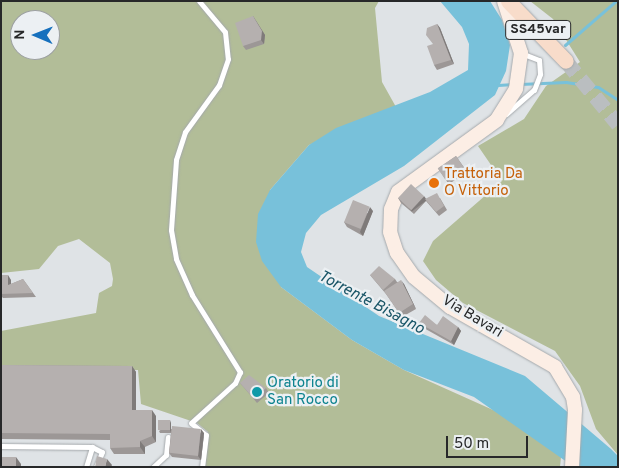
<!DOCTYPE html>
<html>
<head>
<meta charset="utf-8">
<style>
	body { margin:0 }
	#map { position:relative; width:619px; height:468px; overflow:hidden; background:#dfe3e6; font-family:Overpass,sans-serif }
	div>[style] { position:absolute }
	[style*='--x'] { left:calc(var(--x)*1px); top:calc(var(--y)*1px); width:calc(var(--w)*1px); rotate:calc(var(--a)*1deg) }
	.green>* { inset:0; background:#b2bd98 }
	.water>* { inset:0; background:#78c1da }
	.stream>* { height:3px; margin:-1.5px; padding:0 1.5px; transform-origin:1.5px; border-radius:1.5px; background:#78c1da }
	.primary-tunnel>* { height:15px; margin-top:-7.5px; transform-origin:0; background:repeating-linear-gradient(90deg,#babec0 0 15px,transparent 0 23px) }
	.roads { filter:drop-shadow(0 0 1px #a5a9ac) drop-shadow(0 0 1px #a5a9ac) }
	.lane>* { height:5px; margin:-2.5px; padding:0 2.5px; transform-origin:2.5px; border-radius:2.5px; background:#fff }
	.secondary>* { height:14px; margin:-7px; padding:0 7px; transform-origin:7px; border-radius:7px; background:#fceee5 }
	.primary>* { height:15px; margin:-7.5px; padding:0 7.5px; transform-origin:7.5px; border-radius:7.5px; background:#f8dcca }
	.wall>* { inset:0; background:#9c9796; transform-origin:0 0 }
	.shaded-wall>* { inset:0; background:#7f7b7a; transform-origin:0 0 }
	.building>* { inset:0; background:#b5b0af; transform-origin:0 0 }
	.dots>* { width:14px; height:14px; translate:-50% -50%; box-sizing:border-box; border:2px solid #ecf0f3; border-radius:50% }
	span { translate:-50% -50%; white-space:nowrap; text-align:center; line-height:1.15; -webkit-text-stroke:4.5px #ecf0f3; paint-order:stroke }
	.shield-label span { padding:1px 4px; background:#ecf0f3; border:1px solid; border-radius:4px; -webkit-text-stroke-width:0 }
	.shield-label { font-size:14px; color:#272829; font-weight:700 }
	.food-label { font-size:15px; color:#c56008 }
	.left { translate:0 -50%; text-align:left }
	.street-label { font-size:15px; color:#272829 }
	.culture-label { font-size:15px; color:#0d838f }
	.water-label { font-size:16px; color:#195567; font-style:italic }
	.frame { position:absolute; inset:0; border:2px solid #272829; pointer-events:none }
	.north { position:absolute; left:10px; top:10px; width:50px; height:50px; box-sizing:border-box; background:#ecf0f3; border:1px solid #9da0a2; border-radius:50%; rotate:271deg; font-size:14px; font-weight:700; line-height:20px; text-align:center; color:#272829 }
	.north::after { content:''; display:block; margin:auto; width:18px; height:22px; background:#1670bd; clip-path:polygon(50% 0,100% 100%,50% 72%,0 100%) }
	.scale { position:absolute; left:446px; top:436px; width:82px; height:22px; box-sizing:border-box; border:2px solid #272829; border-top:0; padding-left:6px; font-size:15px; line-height:18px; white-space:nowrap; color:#272829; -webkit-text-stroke:4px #ecf0f3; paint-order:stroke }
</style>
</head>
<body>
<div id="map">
	<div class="green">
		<i style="clip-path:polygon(evenodd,1px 1px,379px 1px,375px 8px,382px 82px,396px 107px,309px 145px,270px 190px,281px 287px,352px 340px,404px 370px,502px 414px,561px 457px,560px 467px,204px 467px,208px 432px,197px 423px,141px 404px,138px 370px,1px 368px,1px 331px,96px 313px,99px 293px,112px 286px,113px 279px,110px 263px,79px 239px,58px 246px,39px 269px,1px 273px,1px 1px,20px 20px,50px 20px,50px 50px,20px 50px,20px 20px)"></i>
		<i style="clip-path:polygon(530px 1px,618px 1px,618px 455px,596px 429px,580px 386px,555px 351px,463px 303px,436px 280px,423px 261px,433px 241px,502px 181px,478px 146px,524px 119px,546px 86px,580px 62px,553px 19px)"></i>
	</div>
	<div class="water">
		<i style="clip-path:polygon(440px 1px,490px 1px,502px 20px,510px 45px,506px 71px,495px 95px,404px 166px,321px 215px,306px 233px,301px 252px,307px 267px,379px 316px,525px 376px,611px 449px,618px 456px,618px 467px,574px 467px,474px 397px,404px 370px,352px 340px,281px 287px,262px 261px,256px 242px,258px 214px,270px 190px,309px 145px,336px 128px,430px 92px,468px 70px,469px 44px,462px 27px)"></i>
	</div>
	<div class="stream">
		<i style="--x:565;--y:45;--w:67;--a:-40.8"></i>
		<i style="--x:520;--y:84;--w:46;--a:-2.5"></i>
		<i style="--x:566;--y:82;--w:32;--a:9"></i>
		<i style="--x:598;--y:87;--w:24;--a:33"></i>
		<i style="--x:498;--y:85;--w:16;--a:-4"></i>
	</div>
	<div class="primary-tunnel">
		<i style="--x:566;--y:61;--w:82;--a:50.5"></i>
	</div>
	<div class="roads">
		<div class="lane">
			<i style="--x:199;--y:1;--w:40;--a:50"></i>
			<i style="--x:225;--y:32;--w:27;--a:84"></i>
			<i style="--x:228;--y:59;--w:28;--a:109"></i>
			<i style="--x:219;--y:85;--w:58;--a:125.9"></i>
			<i style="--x:185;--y:132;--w:29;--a:108"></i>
			<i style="--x:176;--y:160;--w:70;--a:94.1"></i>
			<i style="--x:171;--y:230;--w:29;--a:80"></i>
			<i style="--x:176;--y:259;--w:39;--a:66"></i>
			<i style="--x:192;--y:295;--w:91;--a:58.1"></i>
			<i style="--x:240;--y:372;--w:12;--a:114"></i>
			<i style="--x:235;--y:383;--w:59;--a:137.7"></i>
			<i style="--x:191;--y:423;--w:19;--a:39"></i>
			<i style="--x:206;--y:435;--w:32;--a:97"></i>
			<i style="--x:506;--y:114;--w:37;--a:-41"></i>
			<i style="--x:534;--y:90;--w:17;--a:-69"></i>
			<i style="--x:540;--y:74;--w:14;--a:-94"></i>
			<i style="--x:539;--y:60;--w:17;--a:-159"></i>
			<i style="--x:1;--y:446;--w:91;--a:0.6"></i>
			<i style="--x:86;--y:467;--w:21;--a:-73"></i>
			<i style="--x:92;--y:447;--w:11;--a:27"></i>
			<i style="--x:102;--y:452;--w:16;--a:112"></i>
			<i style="--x:153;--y:467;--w:18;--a:-43"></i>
			<i style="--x:166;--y:455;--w:18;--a:-84"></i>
		</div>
		<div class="secondary">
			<i style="--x:504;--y:1;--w:55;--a:71.9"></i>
			<i style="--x:521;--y:53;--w:36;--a:98"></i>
			<i style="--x:516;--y:89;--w:36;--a:122"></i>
			<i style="--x:497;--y:120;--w:122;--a:144"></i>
			<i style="--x:398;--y:192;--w:18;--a:112"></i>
			<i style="--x:391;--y:209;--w:23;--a:92"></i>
			<i style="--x:390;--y:232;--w:22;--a:72"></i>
			<i style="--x:397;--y:253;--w:29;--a:55"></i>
			<i style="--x:414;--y:277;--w:47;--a:39.8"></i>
			<i style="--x:450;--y:307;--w:121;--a:29.7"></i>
			<i style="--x:555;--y:367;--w:35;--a:59"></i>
			<i style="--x:573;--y:397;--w:13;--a:81"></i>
			<i style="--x:575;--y:410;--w:57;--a:93"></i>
		</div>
		<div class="primary">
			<i style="--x:508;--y:1;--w:83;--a:46"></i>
		</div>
	</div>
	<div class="wall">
		<i style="clip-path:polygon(253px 16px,265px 35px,264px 44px,246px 50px,243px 46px)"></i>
		<i style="clip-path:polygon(437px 24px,440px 28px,454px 64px,437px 70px,434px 65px)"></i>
		<i style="left:456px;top:156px;width:19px;height:22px;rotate:55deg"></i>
		<i style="clip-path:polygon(398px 198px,426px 199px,440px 198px,447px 210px,439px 216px,426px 201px,414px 214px,401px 203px)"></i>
		<i style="clip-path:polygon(373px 211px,363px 236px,347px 227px,344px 222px)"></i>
		<i style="clip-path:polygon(1px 275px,11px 280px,11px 284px,23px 279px,36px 297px,3px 298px,1px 296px)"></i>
		<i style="clip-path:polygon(370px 275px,395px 279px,397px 282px,404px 284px,416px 309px,402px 317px,386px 294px)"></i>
		<i style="clip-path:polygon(419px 323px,458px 327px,461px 331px,454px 345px,422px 327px)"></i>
		<i style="clip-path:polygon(1px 365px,132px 366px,136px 372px,136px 410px,156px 416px,156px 442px,145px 447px,145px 454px,114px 454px,110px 448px,110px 440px,1px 439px)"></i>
		<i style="clip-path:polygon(240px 383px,266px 388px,269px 393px,257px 403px)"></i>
		<i style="clip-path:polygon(171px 423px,171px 429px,204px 433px,201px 460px,172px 457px,169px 453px,171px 433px,160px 433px,159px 431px)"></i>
	</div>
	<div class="shaded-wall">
		<i style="clip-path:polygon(253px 16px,265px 35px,264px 44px,261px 40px)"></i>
		<i style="clip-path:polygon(437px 24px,440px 28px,454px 64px,451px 60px)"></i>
		<i style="left:424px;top:196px;width:5px;height:19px;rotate:53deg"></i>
		<i style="clip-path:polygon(370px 207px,373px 211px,363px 236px,360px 232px)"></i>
		<i style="clip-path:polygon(8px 275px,11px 280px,11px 290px,8px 285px)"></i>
		<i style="clip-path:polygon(401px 280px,404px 284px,416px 309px,413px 304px)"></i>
		<i style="clip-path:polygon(458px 327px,461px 331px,454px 345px,451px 341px)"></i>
		<i style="clip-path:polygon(132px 366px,136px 372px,136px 416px,132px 410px)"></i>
		<i style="clip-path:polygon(152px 410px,156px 416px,156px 442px,152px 436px)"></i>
		<i style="clip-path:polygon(170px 420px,171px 423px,171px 433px,170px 430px)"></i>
		<i style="clip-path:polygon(201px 429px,204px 433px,201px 460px,198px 456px)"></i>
		<i style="clip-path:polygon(140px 441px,145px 447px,145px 454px,140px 447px)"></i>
		<i style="clip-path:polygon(16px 457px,21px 464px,21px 467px,16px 467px)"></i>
		<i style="clip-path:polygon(107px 459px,112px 465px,111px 467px,105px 467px)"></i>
	</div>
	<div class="building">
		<i style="clip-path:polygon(253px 16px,262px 31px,261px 40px,243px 46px,235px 23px)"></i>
		<i style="clip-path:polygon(437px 24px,451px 60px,434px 65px,427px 46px,433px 44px,426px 35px,427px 28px)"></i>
		<i style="left:456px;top:156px;width:14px;height:22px;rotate:56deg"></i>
		<i style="left:411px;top:184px;width:18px;height:19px;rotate:43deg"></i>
		<i style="clip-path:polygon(437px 193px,444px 206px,436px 212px,425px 199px)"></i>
		<i style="left:353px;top:200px;width:18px;height:24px;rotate:22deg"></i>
		<i style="clip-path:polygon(379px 266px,395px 279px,383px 290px,370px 275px)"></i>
		<i style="clip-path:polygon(1px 275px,8px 275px,8px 285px,23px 279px,33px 293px,1px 294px)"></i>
		<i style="clip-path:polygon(401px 280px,413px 304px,399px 313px,384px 291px)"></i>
		<i style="clip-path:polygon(425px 315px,437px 325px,443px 316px,458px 327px,451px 341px,419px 323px)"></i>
		<i style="clip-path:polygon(1px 365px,132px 366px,132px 410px,152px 410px,152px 436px,140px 441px,140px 447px,110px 448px,110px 434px,1px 433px)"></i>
		<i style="clip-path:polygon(249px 375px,266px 388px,254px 399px,240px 383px)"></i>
		<i style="left:170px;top:420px;width:10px;height:12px;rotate:90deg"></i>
		<i style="left:172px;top:426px;width:29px;height:27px;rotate:6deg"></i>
		<i style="clip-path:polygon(97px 456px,107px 459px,105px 467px,95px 467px)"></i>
		<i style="left:1px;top:457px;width:15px;height:10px"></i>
	</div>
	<div class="dots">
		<i style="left:434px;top:183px;background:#e8710a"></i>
		<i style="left:257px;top:392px;background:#0f9aa8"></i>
	</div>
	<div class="shield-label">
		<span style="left:538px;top:30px">SS45var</span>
	</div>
	<div class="food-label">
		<span class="left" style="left:444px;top:183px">Trattoria Da<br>O Vittorio</span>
	</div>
	<div class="street-label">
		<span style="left:472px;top:317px;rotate:31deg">Via Bavari</span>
	</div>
	<div class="culture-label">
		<span class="left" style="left:267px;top:392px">Oratorio di<br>San Rocco</span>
	</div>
	<div class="water-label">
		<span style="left:371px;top:303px;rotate:28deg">Torrente Bisagno</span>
	</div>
	<div class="frame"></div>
	<div class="north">N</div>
	<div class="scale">50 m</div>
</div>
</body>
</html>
